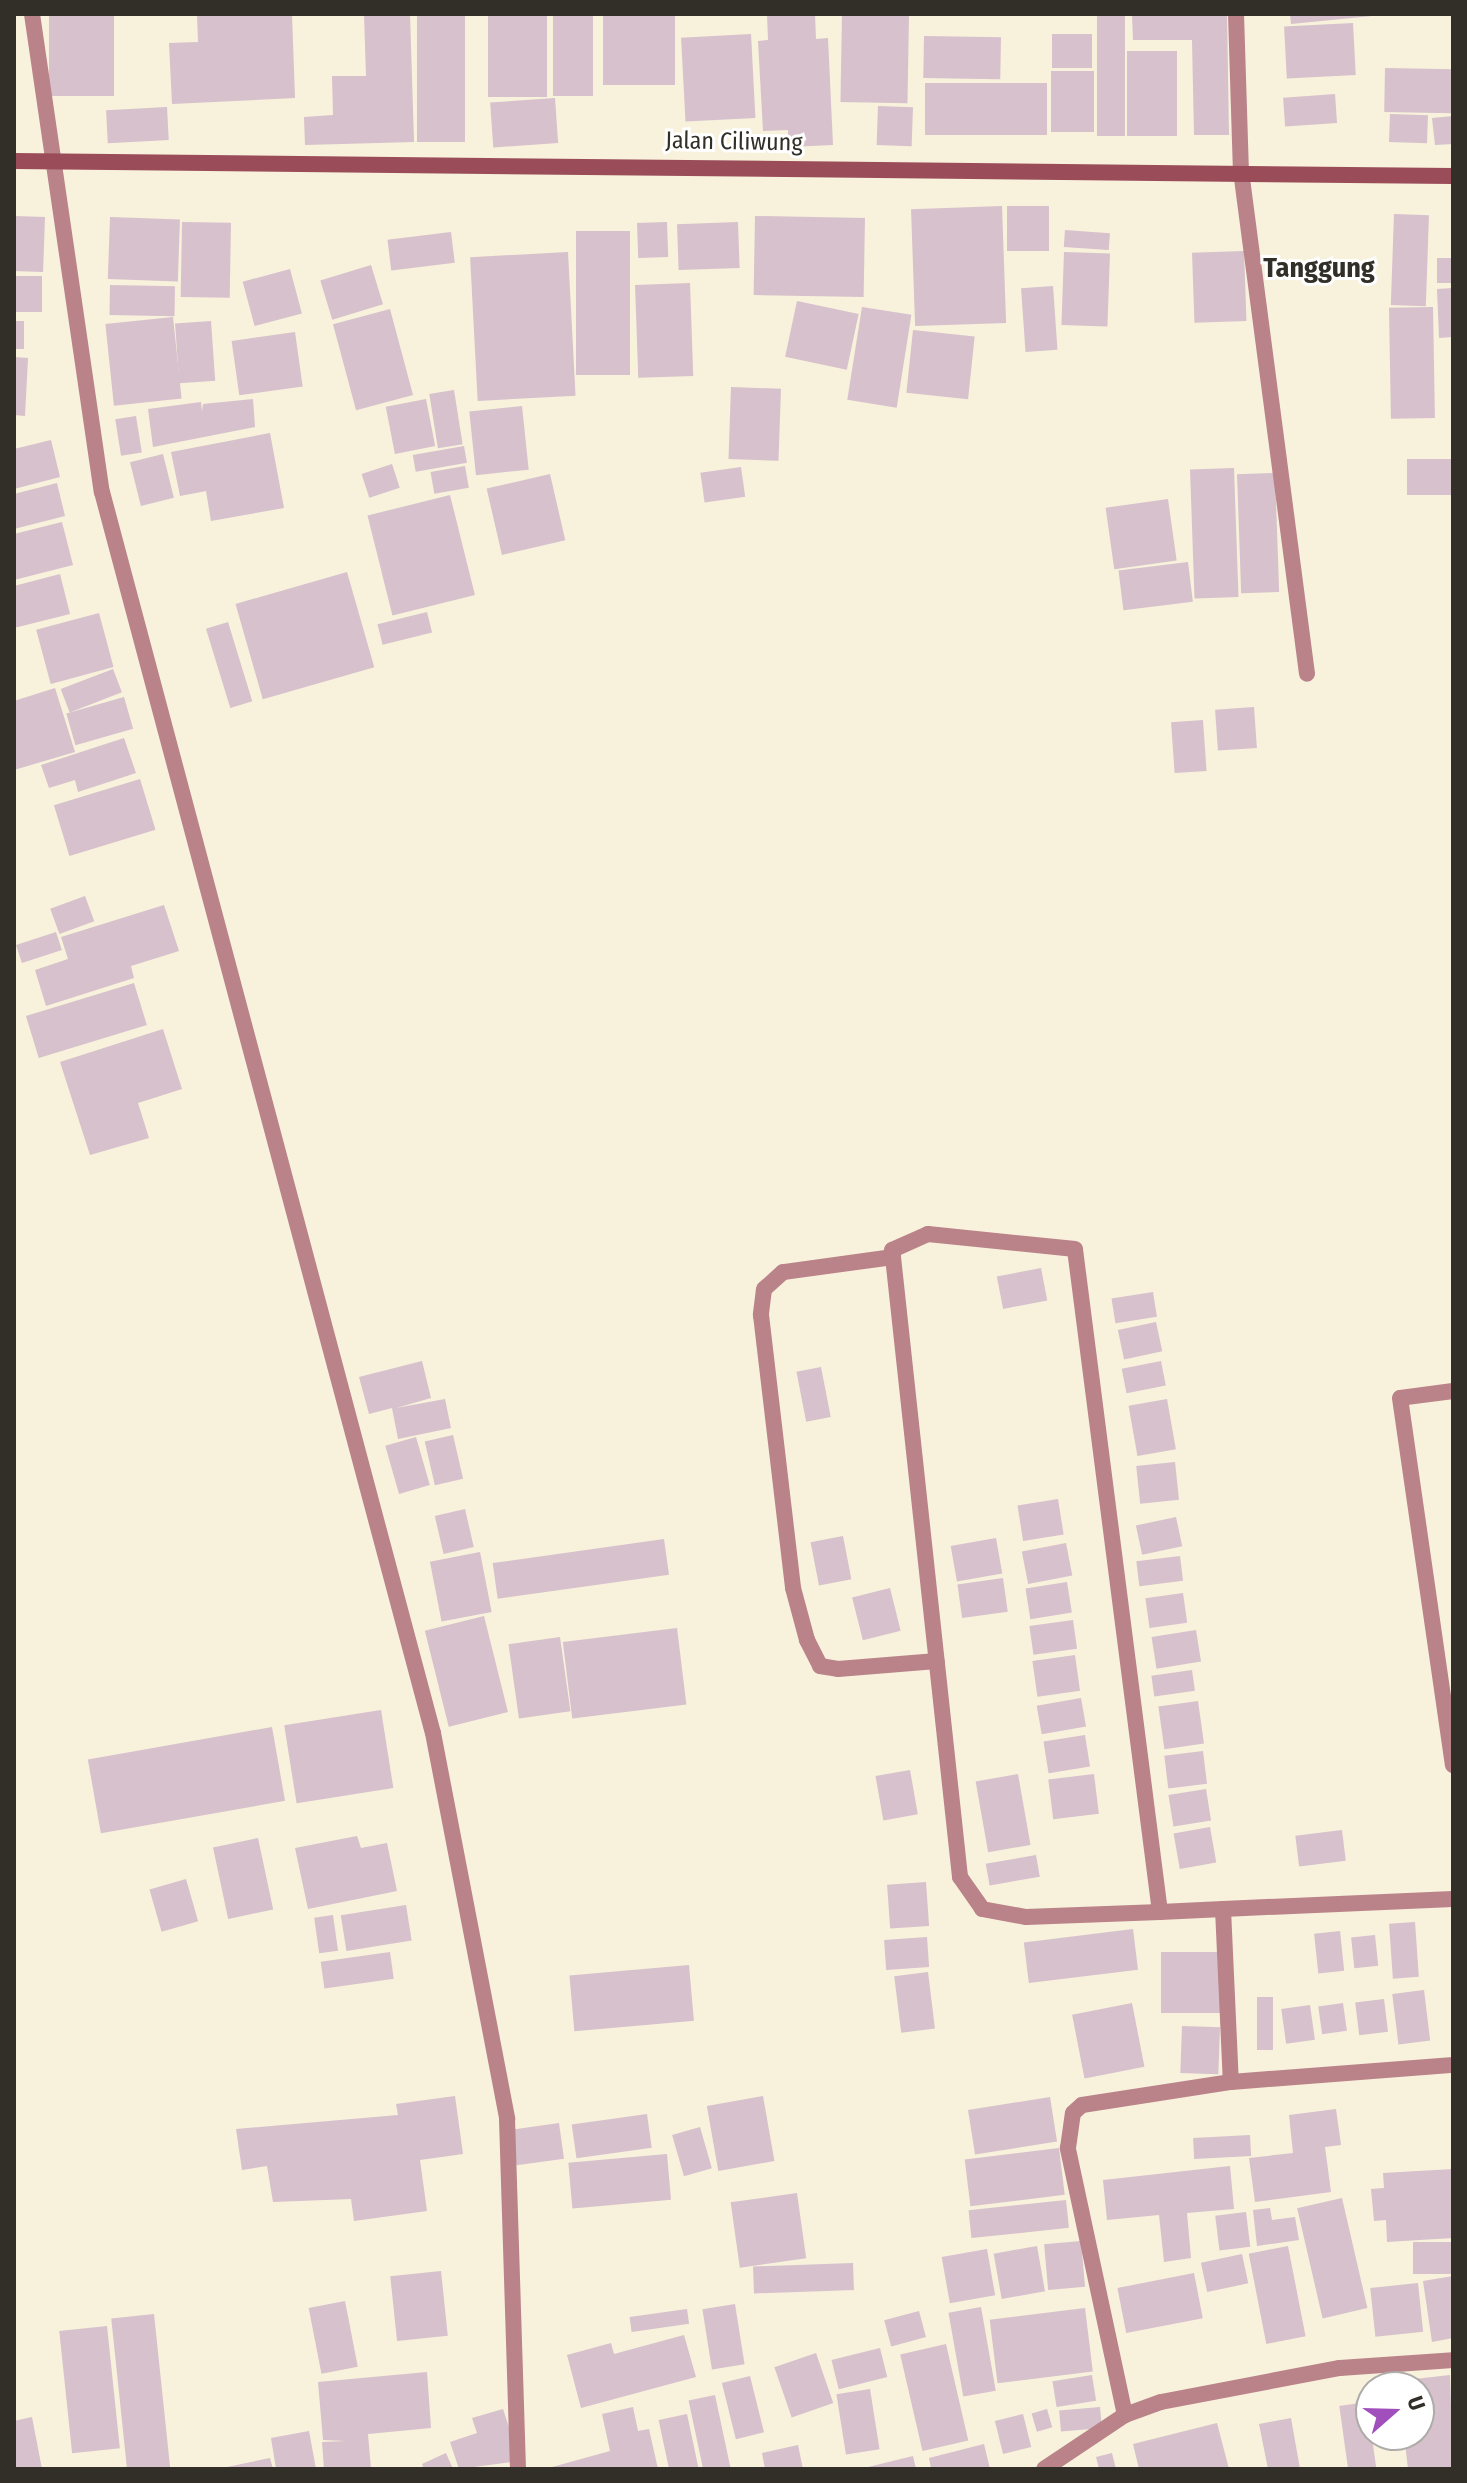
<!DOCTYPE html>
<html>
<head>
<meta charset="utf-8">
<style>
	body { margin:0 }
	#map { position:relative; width:1467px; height:2483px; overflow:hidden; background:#f8f1dc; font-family:"Fira Sans Condensed",sans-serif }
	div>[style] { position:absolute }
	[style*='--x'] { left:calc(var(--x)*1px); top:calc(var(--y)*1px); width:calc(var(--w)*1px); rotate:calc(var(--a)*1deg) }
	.building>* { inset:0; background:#d6c1cc; transform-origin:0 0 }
	.service>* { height:16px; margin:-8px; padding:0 8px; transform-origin:8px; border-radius:8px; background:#ba8289 }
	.minor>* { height:16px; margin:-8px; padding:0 8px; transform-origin:8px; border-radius:8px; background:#ba8289 }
	.secondary>* { height:16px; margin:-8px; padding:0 8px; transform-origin:8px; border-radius:8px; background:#9a4c59 }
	span { translate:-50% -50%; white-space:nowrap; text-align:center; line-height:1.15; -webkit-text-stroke:6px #fff; paint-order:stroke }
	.street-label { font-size:24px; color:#312f27 }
	.quarter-label { font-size:28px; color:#312f27; font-weight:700 }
	.frame { position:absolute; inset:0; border:16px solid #312f27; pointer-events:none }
	.north { position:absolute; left:1355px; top:2371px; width:80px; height:80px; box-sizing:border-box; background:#fff; border:2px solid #adaca9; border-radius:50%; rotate:70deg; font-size:22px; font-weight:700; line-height:32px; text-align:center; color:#312f27 }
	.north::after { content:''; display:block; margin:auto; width:28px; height:36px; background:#a24fbe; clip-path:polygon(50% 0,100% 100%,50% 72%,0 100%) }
</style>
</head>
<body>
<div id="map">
	<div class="building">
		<i style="left:49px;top:14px;width:65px;height:82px"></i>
		<i style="clip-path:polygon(197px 14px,292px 14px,295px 98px,172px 104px,169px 43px,198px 42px)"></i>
		<i style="clip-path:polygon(364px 14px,410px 14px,414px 142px,305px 145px,304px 117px,333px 115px,332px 76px,366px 76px)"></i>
		<i style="left:417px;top:14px;width:48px;height:128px"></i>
		<i style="left:488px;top:14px;width:59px;height:83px"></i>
		<i style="left:553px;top:14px;width:40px;height:82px"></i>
		<i style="left:603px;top:14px;width:72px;height:71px"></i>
		<i style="clip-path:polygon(767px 14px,815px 14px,816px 39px,828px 38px,833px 145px,788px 147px,788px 130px,763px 131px,758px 41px,768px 40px)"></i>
		<i style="left:842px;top:14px;width:67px;height:88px;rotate:1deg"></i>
		<i style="left:1097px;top:14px;width:28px;height:122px"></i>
		<i style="clip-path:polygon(1200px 14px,1227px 14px,1229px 135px,1194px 135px,1192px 40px,1133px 40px,1132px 15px)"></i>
		<i style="clip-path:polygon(1290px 14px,1372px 14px,1372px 16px,1291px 24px)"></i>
		<i style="left:1353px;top:23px;width:52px;height:69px;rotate:87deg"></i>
		<i style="left:751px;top:34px;width:84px;height:70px;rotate:87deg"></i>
		<i style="left:1052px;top:34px;width:40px;height:34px"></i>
		<i style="left:924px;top:36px;width:77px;height:42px;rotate:1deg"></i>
		<i style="left:1127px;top:51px;width:50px;height:85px"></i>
		<i style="left:1385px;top:68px;width:68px;height:44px;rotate:1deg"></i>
		<i style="left:1051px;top:71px;width:43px;height:61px"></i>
		<i style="left:925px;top:83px;width:122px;height:52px"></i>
		<i style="left:1335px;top:94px;width:29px;height:52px;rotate:86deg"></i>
		<i style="left:555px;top:98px;width:45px;height:65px;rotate:86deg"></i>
		<i style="left:878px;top:106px;width:35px;height:39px;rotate:2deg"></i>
		<i style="left:167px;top:107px;width:33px;height:61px;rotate:87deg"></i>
		<i style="left:1390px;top:114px;width:38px;height:28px;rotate:2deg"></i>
		<i style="clip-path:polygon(1453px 116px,1453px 144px,1435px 145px,1432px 118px)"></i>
		<i style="left:1002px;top:206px;width:117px;height:91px;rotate:88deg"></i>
		<i style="left:1007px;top:206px;width:42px;height:45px"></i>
		<i style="left:1394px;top:214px;width:35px;height:91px;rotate:2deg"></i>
		<i style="left:14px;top:216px;width:31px;height:55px;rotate:2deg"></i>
		<i style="left:755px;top:216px;width:110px;height:79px;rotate:1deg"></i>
		<i style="left:110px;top:217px;width:70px;height:62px;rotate:2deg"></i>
		<i style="left:182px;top:222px;width:49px;height:75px;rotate:1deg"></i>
		<i style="left:667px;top:222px;width:35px;height:30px;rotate:88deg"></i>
		<i style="left:738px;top:222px;width:46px;height:61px;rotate:88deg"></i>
		<i style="left:1065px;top:230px;width:45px;height:17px;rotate:4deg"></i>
		<i style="left:576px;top:231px;width:54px;height:144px"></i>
		<i style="left:451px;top:232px;width:31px;height:64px;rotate:83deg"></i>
		<i style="left:1244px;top:251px;width:70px;height:52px;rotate:88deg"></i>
		<i style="left:568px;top:252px;width:144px;height:98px;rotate:87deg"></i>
		<i style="left:1064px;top:252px;width:46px;height:73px;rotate:2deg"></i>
		<i style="left:1437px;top:258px;width:16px;height:25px"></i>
		<i style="left:371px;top:265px;width:41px;height:53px;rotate:73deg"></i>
		<i style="left:290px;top:269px;width:46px;height:49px;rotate:75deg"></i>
		<i style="left:14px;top:276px;width:28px;height:36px"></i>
		<i style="left:690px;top:283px;width:93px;height:55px;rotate:88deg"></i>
		<i style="left:110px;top:285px;width:65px;height:30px;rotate:1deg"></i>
		<i style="left:1053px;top:286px;width:64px;height:32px;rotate:86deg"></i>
		<i style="clip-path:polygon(1453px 288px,1453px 337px,1439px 338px,1437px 289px)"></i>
		<i style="left:797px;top:301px;width:63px;height:57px;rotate:12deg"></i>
		<i style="left:862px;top:307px;width:50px;height:94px;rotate:9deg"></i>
		<i style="left:1433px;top:307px;width:111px;height:44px;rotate:89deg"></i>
		<i style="left:390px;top:309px;width:89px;height:59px;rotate:75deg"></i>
		<i style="left:173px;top:317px;width:82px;height:68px;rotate:84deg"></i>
		<i style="left:14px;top:321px;width:10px;height:28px"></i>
		<i style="left:211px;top:321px;width:60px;height:36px;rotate:86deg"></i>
		<i style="left:913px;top:330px;width:62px;height:63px;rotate:6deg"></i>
		<i style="left:295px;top:332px;width:55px;height:64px;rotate:82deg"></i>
		<i style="clip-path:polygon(14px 357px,28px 358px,25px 416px,14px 415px)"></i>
		<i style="left:731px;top:387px;width:50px;height:72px;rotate:2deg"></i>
		<i style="left:454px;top:390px;width:55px;height:25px;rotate:81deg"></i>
		<i style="clip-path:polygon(253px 399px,255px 427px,153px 447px,148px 409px,201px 402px,202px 412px,203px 404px)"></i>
		<i style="left:426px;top:399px;width:48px;height:41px;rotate:79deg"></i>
		<i style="left:522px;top:406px;width:64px;height:53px;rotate:84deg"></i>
		<i style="left:136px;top:416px;width:37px;height:21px;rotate:81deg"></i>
		<i style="clip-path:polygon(270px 433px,284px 508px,211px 521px,206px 491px,180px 496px,171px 452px)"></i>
		<i style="clip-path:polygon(51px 440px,60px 477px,14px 489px,14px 449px)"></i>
		<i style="left:464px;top:446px;width:17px;height:52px;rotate:80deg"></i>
		<i style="left:163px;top:454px;width:45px;height:34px;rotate:76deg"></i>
		<i style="left:1453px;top:459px;width:36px;height:46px;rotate:90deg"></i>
		<i style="left:392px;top:464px;width:25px;height:32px;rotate:72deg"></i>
		<i style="left:465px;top:466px;width:22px;height:35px;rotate:80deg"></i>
		<i style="left:741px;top:467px;width:30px;height:41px;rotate:82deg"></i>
		<i style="left:1234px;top:468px;width:129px;height:44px;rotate:88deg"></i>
		<i style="left:1275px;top:473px;width:119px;height:38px;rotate:88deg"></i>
		<i style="left:550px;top:474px;width:68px;height:65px;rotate:77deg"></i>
		<i style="clip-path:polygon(57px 483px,65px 516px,14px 529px,14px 494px)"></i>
		<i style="left:450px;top:495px;width:103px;height:85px;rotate:76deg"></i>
		<i style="left:1168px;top:499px;width:62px;height:63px;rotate:82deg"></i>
		<i style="clip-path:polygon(62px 522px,73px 565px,14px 580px,14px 534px)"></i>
		<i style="left:1188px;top:562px;width:40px;height:70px;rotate:83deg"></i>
		<i style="left:347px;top:572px;width:99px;height:116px;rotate:74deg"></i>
		<i style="clip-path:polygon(60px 574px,70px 614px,14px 628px,14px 586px)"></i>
		<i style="left:427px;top:612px;width:21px;height:51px;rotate:76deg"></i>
		<i style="left:99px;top:613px;width:56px;height:65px;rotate:75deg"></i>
		<i style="left:228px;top:622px;width:83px;height:23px;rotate:73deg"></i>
		<i style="left:113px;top:669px;width:25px;height:56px;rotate:69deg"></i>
		<i style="clip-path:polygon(55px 688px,75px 752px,14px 770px,14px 701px)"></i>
		<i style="left:124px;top:697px;width:33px;height:60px;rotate:74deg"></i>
		<i style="left:1254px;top:707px;width:41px;height:39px;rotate:86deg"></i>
		<i style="left:1203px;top:720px;width:51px;height:32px;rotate:86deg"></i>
		<i style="clip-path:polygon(124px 738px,136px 773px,78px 792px,75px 780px,49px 788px,41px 765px)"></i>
		<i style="left:140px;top:779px;width:53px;height:90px;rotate:73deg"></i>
		<i style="left:85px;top:896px;width:27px;height:37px;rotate:70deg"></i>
		<i style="clip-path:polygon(164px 905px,179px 951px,131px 966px,134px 978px,46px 1006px,35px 970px,68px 959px,61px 937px)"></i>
		<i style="left:56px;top:932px;width:19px;height:42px;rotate:72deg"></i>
		<i style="left:134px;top:983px;width:44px;height:113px;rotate:73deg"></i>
		<i style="clip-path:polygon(163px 1029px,182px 1089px,138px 1103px,149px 1138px,90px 1155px,60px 1062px)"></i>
		<i style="left:1041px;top:1268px;width:33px;height:45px;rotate:79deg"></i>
		<i style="left:1153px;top:1292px;width:25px;height:42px;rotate:81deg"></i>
		<i style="left:1156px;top:1322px;width:30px;height:39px;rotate:78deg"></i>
		<i style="clip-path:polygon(422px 1361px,431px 1398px,396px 1408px,445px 1399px,451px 1428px,398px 1439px,392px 1408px,369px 1414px,359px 1377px)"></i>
		<i style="left:1161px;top:1361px;width:25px;height:40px;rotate:79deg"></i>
		<i style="left:821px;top:1367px;width:51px;height:25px;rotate:79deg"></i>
		<i style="left:1167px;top:1399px;width:51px;height:39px;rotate:80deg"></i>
		<i style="left:453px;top:1435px;width:45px;height:29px;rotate:77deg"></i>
		<i style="left:416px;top:1437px;width:50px;height:32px;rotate:74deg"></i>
		<i style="left:1175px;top:1462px;width:38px;height:39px;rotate:84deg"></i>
		<i style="left:1058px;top:1499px;width:36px;height:41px;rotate:81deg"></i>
		<i style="left:465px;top:1509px;width:39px;height:31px;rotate:77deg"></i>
		<i style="left:1176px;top:1517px;width:30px;height:41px;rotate:78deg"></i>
		<i style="left:843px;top:1536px;width:44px;height:33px;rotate:79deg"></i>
		<i style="left:996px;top:1538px;width:36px;height:46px;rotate:80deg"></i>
		<i style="left:664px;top:1539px;width:36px;height:173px;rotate:82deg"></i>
		<i style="left:1066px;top:1543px;width:33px;height:45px;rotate:79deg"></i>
		<i style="left:480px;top:1552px;width:61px;height:51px;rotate:79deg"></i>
		<i style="left:1180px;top:1556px;width:25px;height:44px;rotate:83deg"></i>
		<i style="left:1003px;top:1578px;width:34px;height:46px;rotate:82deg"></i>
		<i style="left:1067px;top:1582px;width:31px;height:42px;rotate:81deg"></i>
		<i style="left:890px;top:1588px;width:44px;height:39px;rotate:76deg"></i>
		<i style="left:1183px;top:1593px;width:30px;height:38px;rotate:82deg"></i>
		<i style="left:484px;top:1616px;width:99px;height:61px;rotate:76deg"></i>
		<i style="left:1073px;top:1620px;width:29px;height:44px;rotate:82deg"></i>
		<i style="left:677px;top:1628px;width:77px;height:115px;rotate:83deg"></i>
		<i style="left:1196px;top:1630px;width:32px;height:45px;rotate:81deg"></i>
		<i style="left:560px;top:1637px;width:75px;height:52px;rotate:82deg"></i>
		<i style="left:1075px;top:1655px;width:36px;height:43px;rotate:82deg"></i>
		<i style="left:1192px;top:1670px;width:21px;height:41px;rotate:82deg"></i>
		<i style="left:1081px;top:1698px;width:29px;height:45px;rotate:80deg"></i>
		<i style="left:1198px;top:1701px;width:43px;height:40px;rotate:82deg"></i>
		<i style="left:381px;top:1710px;width:79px;height:98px;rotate:81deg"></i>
		<i style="left:272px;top:1727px;width:75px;height:187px;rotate:80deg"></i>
		<i style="left:1085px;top:1735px;width:32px;height:42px;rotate:81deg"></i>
		<i style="left:1203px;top:1751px;width:33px;height:39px;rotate:83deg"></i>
		<i style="left:910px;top:1770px;width:45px;height:35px;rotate:80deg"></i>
		<i style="left:1018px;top:1774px;width:72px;height:43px;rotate:80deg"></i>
		<i style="left:1094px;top:1774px;width:40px;height:46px;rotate:83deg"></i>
		<i style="left:1206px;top:1789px;width:32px;height:38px;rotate:81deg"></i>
		<i style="left:1210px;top:1827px;width:36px;height:37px;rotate:80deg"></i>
		<i style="left:1342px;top:1830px;width:31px;height:47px;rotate:83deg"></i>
		<i style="clip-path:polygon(357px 1836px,361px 1848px,387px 1843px,397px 1891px,308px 1909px,295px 1848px)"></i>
		<i style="left:258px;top:1838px;width:73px;height:46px;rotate:78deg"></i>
		<i style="left:1036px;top:1855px;width:22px;height:51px;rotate:80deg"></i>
		<i style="left:186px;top:1879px;width:44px;height:38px;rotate:74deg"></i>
		<i style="left:926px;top:1882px;width:44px;height:39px;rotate:86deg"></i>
		<i style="left:406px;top:1905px;width:36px;height:66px;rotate:81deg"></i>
		<i style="left:333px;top:1915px;width:36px;height:19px;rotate:82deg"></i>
		<i style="left:1415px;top:1922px;width:55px;height:26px;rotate:86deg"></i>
		<i style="left:1133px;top:1929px;width:41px;height:110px;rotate:83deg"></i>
		<i style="left:1340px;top:1931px;width:40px;height:26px;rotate:84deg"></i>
		<i style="left:1375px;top:1935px;width:31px;height:24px;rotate:84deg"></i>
		<i style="left:927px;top:1937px;width:30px;height:43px;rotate:86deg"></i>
		<i style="left:390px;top:1952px;width:27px;height:70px;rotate:82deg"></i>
		<i style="left:1161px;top:1952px;width:59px;height:61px"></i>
		<i style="left:689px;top:1965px;width:56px;height:120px;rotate:85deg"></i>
		<i style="left:928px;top:1972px;width:57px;height:34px;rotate:83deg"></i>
		<i style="left:1424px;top:1990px;width:51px;height:32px;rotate:83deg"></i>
		<i style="left:1257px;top:1997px;width:16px;height:53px"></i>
		<i style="left:1384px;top:1999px;width:33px;height:29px;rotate:83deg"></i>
		<i style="left:1132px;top:2003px;width:65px;height:61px;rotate:79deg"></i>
		<i style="left:1343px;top:2003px;width:28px;height:25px;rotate:82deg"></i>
		<i style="left:1310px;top:2005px;width:35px;height:29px;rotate:82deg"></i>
		<i style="left:1182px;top:2026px;width:38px;height:47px;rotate:2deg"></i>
		<i style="clip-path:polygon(455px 2096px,463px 2154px,420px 2160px,427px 2211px,354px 2221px,351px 2199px,273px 2202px,267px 2166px,242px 2170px,236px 2129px,398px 2115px,396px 2104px)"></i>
		<i style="left:763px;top:2096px;width:66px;height:57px;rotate:80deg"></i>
		<i style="left:1050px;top:2097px;width:45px;height:83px;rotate:81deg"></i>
		<i style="clip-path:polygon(1336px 2109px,1341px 2145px,1325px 2147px,1331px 2192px,1255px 2202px,1249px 2158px,1293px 2153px,1289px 2115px)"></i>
		<i style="left:647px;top:2114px;width:34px;height:76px;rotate:82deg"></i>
		<i style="left:559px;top:2123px;width:36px;height:48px;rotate:82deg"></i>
		<i style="left:700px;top:2127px;width:43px;height:29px;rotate:74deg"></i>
		<i style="left:1250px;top:2135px;width:21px;height:57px;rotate:87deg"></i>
		<i style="left:1059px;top:2148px;width:47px;height:95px;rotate:83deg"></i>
		<i style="left:667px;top:2154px;width:46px;height:99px;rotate:85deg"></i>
		<i style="clip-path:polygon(1230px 2166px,1234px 2209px,1187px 2213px,1191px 2258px,1164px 2262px,1159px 2215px,1107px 2220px,1103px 2180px)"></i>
		<i style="clip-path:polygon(1453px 2169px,1453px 2238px,1387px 2242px,1386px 2220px,1374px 2221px,1371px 2189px,1384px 2188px,1383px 2173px)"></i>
		<i style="left:797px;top:2193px;width:66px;height:67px;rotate:82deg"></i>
		<i style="left:1342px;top:2198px;width:113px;height:46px;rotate:77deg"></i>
		<i style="left:1066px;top:2200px;width:28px;height:98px;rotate:84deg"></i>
		<i style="clip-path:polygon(1270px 2208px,1272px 2220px,1295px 2217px,1299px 2240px,1257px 2246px,1253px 2210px)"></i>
		<i style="left:1246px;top:2212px;width:35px;height:31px;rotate:83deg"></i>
		<i style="left:1081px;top:2241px;width:46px;height:37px;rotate:85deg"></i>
		<i style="left:1453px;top:2242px;width:32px;height:40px;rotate:90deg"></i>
		<i style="left:1037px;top:2246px;width:46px;height:44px;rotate:80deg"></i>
		<i style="left:1288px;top:2246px;width:92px;height:40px;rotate:79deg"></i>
		<i style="left:987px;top:2249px;width:47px;height:46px;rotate:80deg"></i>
		<i style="left:1242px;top:2254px;width:30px;height:42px;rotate:78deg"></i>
		<i style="left:853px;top:2263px;width:27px;height:100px;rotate:88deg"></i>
		<i style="left:441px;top:2271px;width:65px;height:51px;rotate:84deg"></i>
		<i style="left:1194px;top:2273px;width:46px;height:78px;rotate:79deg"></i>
		<i style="clip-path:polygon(1453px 2276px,1453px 2338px,1432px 2342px,1423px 2281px)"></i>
		<i style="left:1418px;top:2283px;width:49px;height:48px;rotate:84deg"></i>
		<i style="left:345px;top:2301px;width:67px;height:37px;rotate:79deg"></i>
		<i style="left:735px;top:2304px;width:61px;height:33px;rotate:81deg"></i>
		<i style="left:981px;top:2307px;width:85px;height:33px;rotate:80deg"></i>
		<i style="left:1085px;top:2308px;width:64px;height:96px;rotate:83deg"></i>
		<i style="left:687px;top:2309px;width:15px;height:58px;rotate:82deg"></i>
		<i style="left:919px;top:2311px;width:27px;height:36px;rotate:75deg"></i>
		<i style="left:154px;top:2314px;width:156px;height:43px;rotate:84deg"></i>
		<i style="left:107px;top:2326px;width:123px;height:48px;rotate:84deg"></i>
		<i style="clip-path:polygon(684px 2335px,696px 2377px,581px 2408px,567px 2355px,611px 2343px,614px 2354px)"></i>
		<i style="left:946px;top:2344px;width:99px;height:47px;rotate:77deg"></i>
		<i style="left:880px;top:2348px;width:30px;height:50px;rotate:76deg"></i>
		<i style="left:816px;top:2353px;width:53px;height:44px;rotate:71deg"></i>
		<i style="clip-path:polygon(427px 2372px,431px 2428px,368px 2434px,371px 2469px,324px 2469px,322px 2442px,346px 2441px,323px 2440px,318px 2382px)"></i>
		<i style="left:1092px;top:2375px;width:26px;height:40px;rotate:81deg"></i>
		<i style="clip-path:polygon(1450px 2375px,1453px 2469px,1408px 2469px,1404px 2435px,1419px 2435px,1419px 2387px,1397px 2381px)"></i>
		<i style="left:750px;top:2376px;width:58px;height:29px;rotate:76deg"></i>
		<i style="left:870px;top:2389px;width:61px;height:34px;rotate:81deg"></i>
		<i style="left:715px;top:2395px;width:76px;height:27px;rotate:78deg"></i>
		<i style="left:1367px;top:2402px;width:68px;height:28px;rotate:82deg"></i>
		<i style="clip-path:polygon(633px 2407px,638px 2431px,649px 2429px,658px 2469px,545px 2469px,610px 2451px,602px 2414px)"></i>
		<i style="left:1100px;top:2407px;width:21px;height:41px;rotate:85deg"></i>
		<i style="clip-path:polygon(503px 2409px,520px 2461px,459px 2469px,450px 2442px,477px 2433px,472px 2418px)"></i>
		<i style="left:1047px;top:2409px;width:19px;height:16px;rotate:74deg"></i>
		<i style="left:687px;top:2414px;width:56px;height:29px;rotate:78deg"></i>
		<i style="left:1023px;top:2414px;width:34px;height:29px;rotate:76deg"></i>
		<i style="clip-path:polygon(32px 2417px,42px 2469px,14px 2469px,14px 2421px)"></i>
		<i style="clip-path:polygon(1291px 2418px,1300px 2469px,1268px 2469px,1259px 2424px)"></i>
		<i style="clip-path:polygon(1217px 2423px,1229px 2469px,1139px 2469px,1133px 2444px)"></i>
		<i style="clip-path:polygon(309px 2431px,316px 2469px,276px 2469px,271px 2438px)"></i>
		<i style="clip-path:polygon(984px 2444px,990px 2469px,931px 2469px,929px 2458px)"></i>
		<i style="clip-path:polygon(798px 2445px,803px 2469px,765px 2469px,762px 2453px)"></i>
		<i style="clip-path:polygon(446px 2453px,453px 2469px,424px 2469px,422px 2464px)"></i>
		<i style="clip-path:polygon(1112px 2453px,1116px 2469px,1099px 2469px,1096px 2457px)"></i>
		<i style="clip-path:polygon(913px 2456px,916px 2469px,864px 2469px,864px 2468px)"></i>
		<i style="clip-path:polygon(270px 2458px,273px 2469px,223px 2469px,222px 2468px)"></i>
	</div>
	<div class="service">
		<i style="--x:1125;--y:2415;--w:273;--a:-102.1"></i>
		<i style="--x:1068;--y:2148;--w:35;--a:-82"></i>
		<i style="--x:1073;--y:2113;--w:12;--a:-42"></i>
		<i style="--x:1082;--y:2105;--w:151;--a:-8.8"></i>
		<i style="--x:1231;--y:2082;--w:223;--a:-4.4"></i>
	</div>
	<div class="minor">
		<i style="--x:32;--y:14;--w:483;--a:81.7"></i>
		<i style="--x:102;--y:492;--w:1284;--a:75.07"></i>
		<i style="--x:433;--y:1733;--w:393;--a:79.1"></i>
		<i style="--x:507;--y:2119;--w:350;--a:88.2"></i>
		<i style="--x:1236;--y:14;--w:157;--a:88.2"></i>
		<i style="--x:1241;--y:171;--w:507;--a:82.52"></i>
		<i style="--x:893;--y:1257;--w:111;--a:172.2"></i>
		<i style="--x:783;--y:1272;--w:25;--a:138"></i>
		<i style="--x:764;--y:1289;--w:26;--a:97"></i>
		<i style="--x:761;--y:1315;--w:275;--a:83.3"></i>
		<i style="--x:793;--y:1588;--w:54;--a:74.9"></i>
		<i style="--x:807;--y:1640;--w:29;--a:63"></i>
		<i style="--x:820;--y:1666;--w:18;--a:9"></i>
		<i style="--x:838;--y:1669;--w:99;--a:-4.6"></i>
		<i style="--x:1453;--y:1391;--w:53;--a:172.5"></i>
		<i style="--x:1400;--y:1398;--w:371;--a:81.8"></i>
		<i style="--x:1223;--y:1909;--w:173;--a:87.4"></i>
		<i style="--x:1160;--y:1912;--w:668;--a:-97.31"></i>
		<i style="--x:1075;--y:1249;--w:148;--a:-174.2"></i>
		<i style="--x:928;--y:1234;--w:39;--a:156"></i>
		<i style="--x:892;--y:1250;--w:7;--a:82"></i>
		<i style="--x:893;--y:1257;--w:624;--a:83.83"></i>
		<i style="--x:960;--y:1877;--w:39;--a:55"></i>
		<i style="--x:982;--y:1909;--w:45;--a:10.3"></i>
		<i style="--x:1026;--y:1917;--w:134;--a:-2.1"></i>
		<i style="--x:1160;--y:1912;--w:63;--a:-2.7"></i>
		<i style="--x:1223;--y:1909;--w:230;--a:-2.5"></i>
		<i style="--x:1044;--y:2469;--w:97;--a:-33.7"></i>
		<i style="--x:1125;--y:2415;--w:38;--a:-20"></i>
		<i style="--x:1161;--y:2402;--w:182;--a:-10.8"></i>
		<i style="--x:1340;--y:2368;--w:113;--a:-4"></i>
	</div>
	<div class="secondary">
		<i style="--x:14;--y:161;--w:1439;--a:0.6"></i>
	</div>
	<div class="street-label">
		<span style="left:734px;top:142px;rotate:1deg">Jalan Ciliwung</span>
	</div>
	<div class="quarter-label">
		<span style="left:1319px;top:268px">Tanggung</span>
	</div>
	<div class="frame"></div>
	<div class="north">U</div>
</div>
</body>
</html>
